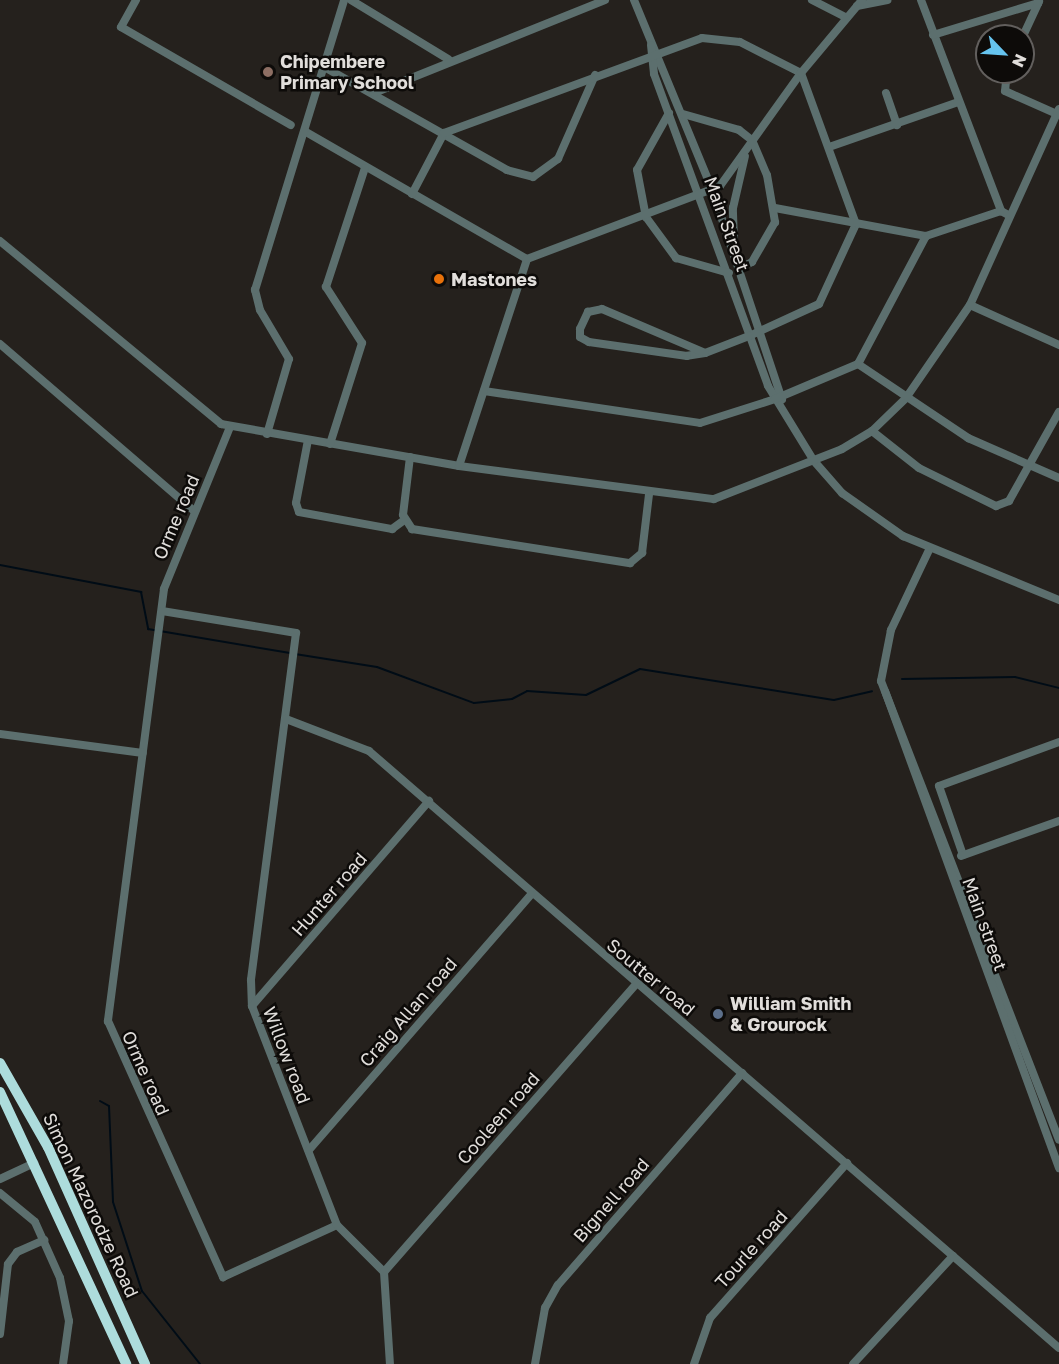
<!DOCTYPE html>
<html>
<head>
<meta charset="utf-8">
<style>
	body { margin:0 }
	#map { position:relative; width:1059px; height:1364px; overflow:hidden; background:#25211d; font-family:"Golos Text",sans-serif }
	div>[style] { position:absolute }
	[style*='--x'] { left:calc(var(--x)*1px); top:calc(var(--y)*1px); width:calc(var(--w)*1px); rotate:calc(var(--a)*1deg) }
	.stream>* { height:2px; margin:-1px; padding:0 1px; transform-origin:1px; border-radius:1px; background:#000c16 }
	.minor>* { height:8px; margin:-4px; padding:0 4px; transform-origin:4px; border-radius:4px; background:#5c6f6e }
	.highway>* { height:10px; margin:-5px; padding:0 5px; transform-origin:5px; border-radius:5px; background:#addcdc }
	.dots>* { width:16px; height:16px; translate:-50% -50%; box-sizing:border-box; border:3px solid #0d0b09; border-radius:50% }
	span { translate:-50% -50%; white-space:nowrap; text-align:center; line-height:1.15; -webkit-text-stroke:5px #0d0b09; paint-order:stroke }
	.poi-label { font-size:18px; color:#e1dedb; font-weight:700 }
	.left { translate:0 -50%; text-align:left }
	.street-label { font-size:18px; color:#e1dedb }
	.north { position:absolute; left:975px; top:24px; width:60px; height:60px; box-sizing:border-box; background:#0d0b09; border:2px solid #625f5d; border-radius:50%; rotate:115deg; font-size:16px; font-weight:700; line-height:24px; text-align:center; color:#e1dedb }
	.north::after { content:''; display:block; margin:auto; width:21px; height:27px; background:#66c4ef; clip-path:polygon(50% 0,100% 100%,50% 72%,0 100%) }
</style>
</head>
<body>
<div id="map">
	<div class="stream">
		<i style="--x:0;--y:565;--w:144;--a:10.8"></i>
		<i style="--x:141;--y:592;--w:38;--a:79"></i>
		<i style="--x:148;--y:629;--w:144;--a:9.6"></i>
		<i style="--x:295;--y:654;--w:83;--a:9"></i>
		<i style="--x:377;--y:667;--w:103;--a:20.4"></i>
		<i style="--x:474;--y:703;--w:38;--a:-6"></i>
		<i style="--x:512;--y:699;--w:17;--a:-28"></i>
		<i style="--x:527;--y:691;--w:59;--a:3.9"></i>
		<i style="--x:586;--y:695;--w:60;--a:-25.7"></i>
		<i style="--x:640;--y:669;--w:196;--a:9.1"></i>
		<i style="--x:834;--y:700;--w:39;--a:-13"></i>
		<i style="--x:902;--y:679;--w:113;--a:-1"></i>
		<i style="--x:1015;--y:677;--w:45;--a:14"></i>
		<i style="--x:100;--y:1101;--w:10;--a:29"></i>
		<i style="--x:109;--y:1106;--w:96;--a:87.6"></i>
		<i style="--x:113;--y:1202;--w:94;--a:72"></i>
		<i style="--x:142;--y:1291;--w:93;--a:51.5"></i>
	</div>
	<div class="minor">
		<i style="--x:136;--y:0;--w:31;--a:119"></i>
		<i style="--x:121;--y:27;--w:196;--a:30"></i>
		<i style="--x:351;--y:0;--w:114;--a:31.3"></i>
		<i style="--x:634;--y:0;--w:204;--a:67.6"></i>
		<i style="--x:712;--y:189;--w:222;--a:71.6"></i>
		<i style="--x:812;--y:0;--w:39;--a:27"></i>
		<i style="--x:921;--y:0;--w:226;--a:69.2"></i>
		<i style="--x:857;--y:6;--w:31;--a:-11"></i>
		<i style="--x:933;--y:35;--w:110;--a:-16.9"></i>
		<i style="--x:1023;--y:36;--w:38;--a:-65"></i>
		<i style="--x:651;--y:45;--w:29;--a:84"></i>
		<i style="--x:654;--y:74;--w:332;--a:69.9"></i>
		<i style="--x:768;--y:386;--w:88;--a:58.5"></i>
		<i style="--x:814;--y:461;--w:43;--a:48.8"></i>
		<i style="--x:842;--y:493;--w:75;--a:35.2"></i>
		<i style="--x:903;--y:536;--w:169;--a:22.3"></i>
		<i style="--x:326;--y:68;--w:208;--a:29.4"></i>
		<i style="--x:507;--y:170;--w:27;--a:15"></i>
		<i style="--x:533;--y:177;--w:31;--a:-36"></i>
		<i style="--x:558;--y:159;--w:92;--a:-66.2"></i>
		<i style="--x:1007;--y:72;--w:19;--a:96"></i>
		<i style="--x:1005;--y:91;--w:57;--a:23.9"></i>
		<i style="--x:374;--y:93;--w:249;--a:-21.9"></i>
		<i style="--x:886;--y:93;--w:34;--a:71"></i>
		<i style="--x:669;--y:113;--w:65;--a:119.3"></i>
		<i style="--x:637;--y:170;--w:48;--a:79.2"></i>
		<i style="--x:646;--y:217;--w:51;--a:53.8"></i>
		<i style="--x:676;--y:258;--w:55;--a:15.8"></i>
		<i style="--x:683;--y:114;--w:58;--a:15.9"></i>
		<i style="--x:739;--y:130;--w:16;--a:38"></i>
		<i style="--x:752;--y:140;--w:38;--a:67"></i>
		<i style="--x:767;--y:175;--w:48;--a:80.3"></i>
		<i style="--x:775;--y:222;--w:46;--a:119.9"></i>
		<i style="--x:752;--y:262;--w:13;--a:153"></i>
		<i style="--x:306;--y:132;--w:255;--a:29.9"></i>
		<i style="--x:832;--y:146;--w:133;--a:-19.2"></i>
		<i style="--x:412;--y:194;--w:69;--a:-62.3"></i>
		<i style="--x:444;--y:133;--w:275;--a:-20.2"></i>
		<i style="--x:702;--y:38;--w:38;--a:6"></i>
		<i style="--x:740;--y:42;--w:68;--a:26.9"></i>
		<i style="--x:801;--y:73;--w:161;--a:70"></i>
		<i style="--x:856;--y:224;--w:88;--a:114.8"></i>
		<i style="--x:819;--y:304;--w:77;--a:155.4"></i>
		<i style="--x:749;--y:336;--w:47;--a:158.9"></i>
		<i style="--x:705;--y:353;--w:18;--a:171"></i>
		<i style="--x:687;--y:356;--w:99;--a:-171.9"></i>
		<i style="--x:589;--y:342;--w:10;--a:-151"></i>
		<i style="--x:580;--y:337;--w:8;--a:-90"></i>
		<i style="--x:580;--y:329;--w:19;--a:-65"></i>
		<i style="--x:588;--y:312;--w:14;--a:-12"></i>
		<i style="--x:602;--y:309;--w:112;--a:23.1"></i>
		<i style="--x:775;--y:208;--w:154;--a:10.5"></i>
		<i style="--x:926;--y:236;--w:79;--a:-18.4"></i>
		<i style="--x:1001;--y:211;--w:10;--a:29"></i>
		<i style="--x:0;--y:241;--w:287;--a:39.6"></i>
		<i style="--x:221;--y:424;--w:242;--a:10"></i>
		<i style="--x:459;--y:466;--w:257;--a:7.4"></i>
		<i style="--x:714;--y:499;--w:137;--a:-21.3"></i>
		<i style="--x:842;--y:449;--w:35;--a:-31"></i>
		<i style="--x:872;--y:431;--w:47;--a:-44.1"></i>
		<i style="--x:906;--y:398;--w:113;--a:-55.5"></i>
		<i style="--x:970;--y:305;--w:215;--a:-65.6"></i>
		<i style="--x:734;--y:242;--w:34;--a:-92"></i>
		<i style="--x:733;--y:208;--w:53;--a:-77"></i>
		<i style="--x:970;--y:305;--w:98;--a:24.2"></i>
		<i style="--x:0;--y:344;--w:256;--a:40.7"></i>
		<i style="--x:858;--y:364;--w:133;--a:33.9"></i>
		<i style="--x:968;--y:438;--w:99;--a:23.7"></i>
		<i style="--x:484;--y:391;--w:218;--a:8.4"></i>
		<i style="--x:700;--y:423;--w:79;--a:-17.7"></i>
		<i style="--x:775;--y:399;--w:90;--a:-22.9"></i>
		<i style="--x:858;--y:364;--w:145;--a:-62"></i>
		<i style="--x:230;--y:427;--w:175;--a:112.2"></i>
		<i style="--x:164;--y:589;--w:436;--a:97.4"></i>
		<i style="--x:108;--y:1021;--w:281;--a:65.8"></i>
		<i style="--x:223;--y:1277;--w:125;--a:-24.5"></i>
		<i style="--x:872;--y:431;--w:60;--a:38.2"></i>
		<i style="--x:919;--y:468;--w:86;--a:26.3"></i>
		<i style="--x:996;--y:506;--w:14;--a:-21"></i>
		<i style="--x:1009;--y:501;--w:102;--a:-60.7"></i>
		<i style="--x:267;--y:434;--w:78;--a:-73.7"></i>
		<i style="--x:289;--y:359;--w:57;--a:-120.6"></i>
		<i style="--x:260;--y:310;--w:21;--a:-104"></i>
		<i style="--x:255;--y:290;--w:303;--a:-72.9"></i>
		<i style="--x:308;--y:440;--w:64;--a:100.8"></i>
		<i style="--x:296;--y:503;--w:9;--a:72"></i>
		<i style="--x:299;--y:512;--w:95;--a:10.4"></i>
		<i style="--x:392;--y:529;--w:14;--a:-36"></i>
		<i style="--x:330;--y:444;--w:106;--a:-72.4"></i>
		<i style="--x:362;--y:343;--w:67;--a:-122.7"></i>
		<i style="--x:326;--y:287;--w:125;--a:-71.9"></i>
		<i style="--x:410;--y:457;--w:58;--a:96.9"></i>
		<i style="--x:403;--y:515;--w:17;--a:57"></i>
		<i style="--x:412;--y:529;--w:221;--a:8.9"></i>
		<i style="--x:630;--y:563;--w:16;--a:-40"></i>
		<i style="--x:642;--y:553;--w:59;--a:-83.2"></i>
		<i style="--x:459;--y:466;--w:218;--a:-71.8"></i>
		<i style="--x:527;--y:259;--w:206;--a:-20.7"></i>
		<i style="--x:720;--y:186;--w:139;--a:-54.4"></i>
		<i style="--x:801;--y:73;--w:95;--a:-50.1"></i>
		<i style="--x:929;--y:550;--w:89;--a:115.4"></i>
		<i style="--x:891;--y:630;--w:52;--a:101.1"></i>
		<i style="--x:881;--y:681;--w:492;--a:68.8"></i>
		<i style="--x:162;--y:611;--w:136;--a:9.3"></i>
		<i style="--x:296;--y:633;--w:350;--a:97.4"></i>
		<i style="--x:251;--y:980;--w:26;--a:88"></i>
		<i style="--x:252;--y:1006;--w:235;--a:68.8"></i>
		<i style="--x:337;--y:1225;--w:66;--a:45"></i>
		<i style="--x:384;--y:1272;--w:92;--a:86.3"></i>
		<i style="--x:885;--y:691;--w:508;--a:69.96"></i>
		<i style="--x:286;--y:719;--w:89;--a:21.1"></i>
		<i style="--x:369;--y:751;--w:772;--a:40.85"></i>
		<i style="--x:953;--y:1256;--w:147;--a:132.8"></i>
		<i style="--x:0;--y:734;--w:144;--a:7.6"></i>
		<i style="--x:963;--y:855;--w:73;--a:-109.2"></i>
		<i style="--x:939;--y:786;--w:128;--a:-20.1"></i>
		<i style="--x:961;--y:856;--w:104;--a:-19.7"></i>
		<i style="--x:252;--y:1006;--w:271;--a:-49.2"></i>
		<i style="--x:309;--y:1150;--w:338;--a:-49"></i>
		<i style="--x:0;--y:1179;--w:38;--a:-25"></i>
		<i style="--x:0;--y:1193;--w:45;--a:39.6"></i>
		<i style="--x:35;--y:1222;--w:61;--a:65.9"></i>
		<i style="--x:60;--y:1278;--w:44;--a:78.2"></i>
		<i style="--x:69;--y:1321;--w:43;--a:97.9"></i>
		<i style="--x:953;--y:1256;--w:140;--a:41"></i>
		<i style="--x:384;--y:1272;--w:383;--a:-48.8"></i>
		<i style="--x:0;--y:1334;--w:70;--a:-83.5"></i>
		<i style="--x:8;--y:1264;--w:15;--a:-53"></i>
		<i style="--x:17;--y:1252;--w:30;--a:-24"></i>
		<i style="--x:535;--y:1364;--w:57;--a:-79.9"></i>
		<i style="--x:545;--y:1308;--w:26;--a:-61"></i>
		<i style="--x:558;--y:1285;--w:281;--a:-49"></i>
		<i style="--x:694;--y:1364;--w:49;--a:-70.8"></i>
		<i style="--x:710;--y:1318;--w:207;--a:-48.5"></i>
	</div>
	<div class="highway">
		<i style="--x:0;--y:1063;--w:97;--a:60.3"></i>
		<i style="--x:48;--y:1147;--w:238;--a:65.9"></i>
		<i style="--x:0;--y:1092;--w:300;--a:65.1"></i>
	</div>
	<div class="dots">
		<i style="left:268px;top:72px;background:#8d6e63"></i>
		<i style="left:439px;top:279px;background:#e8710a"></i>
		<i style="left:718px;top:1014px;background:#5c6f8a"></i>
	</div>
	<div class="poi-label">
		<span class="left" style="left:280px;top:72px">Chipembere<br>Primary School</span>
		<span class="left" style="left:451px;top:279px">Mastones</span>
		<span class="left" style="left:730px;top:1014px">William Smith<br>&amp; Grourock</span>
	</div>
	<div class="street-label">
		<span style="left:727px;top:224px;rotate:70deg">Main Street</span>
		<span style="left:176px;top:517px;rotate:-67deg">Orme road</span>
		<span style="left:329px;top:894px;rotate:-49deg">Hunter road</span>
		<span style="left:985px;top:924px;rotate:70deg">Main street</span>
		<span style="left:651px;top:977px;rotate:40deg">Soutter road</span>
		<span style="left:408px;top:1012px;rotate:-49deg">Craig Allan road</span>
		<span style="left:287px;top:1055px;rotate:69deg">Willow road</span>
		<span style="left:146px;top:1073px;rotate:66deg">Orme road</span>
		<span style="left:498px;top:1118px;rotate:-49deg">Cooleen road</span>
		<span style="left:611px;top:1200px;rotate:-49deg">Bignell road</span>
		<span style="left:91px;top:1205px;rotate:65deg">Simon Mazorodze Road</span>
		<span style="left:751px;top:1249px;rotate:-48deg">Tourle road</span>
	</div>
	<div class="north">N</div>
</div>
</body>
</html>
